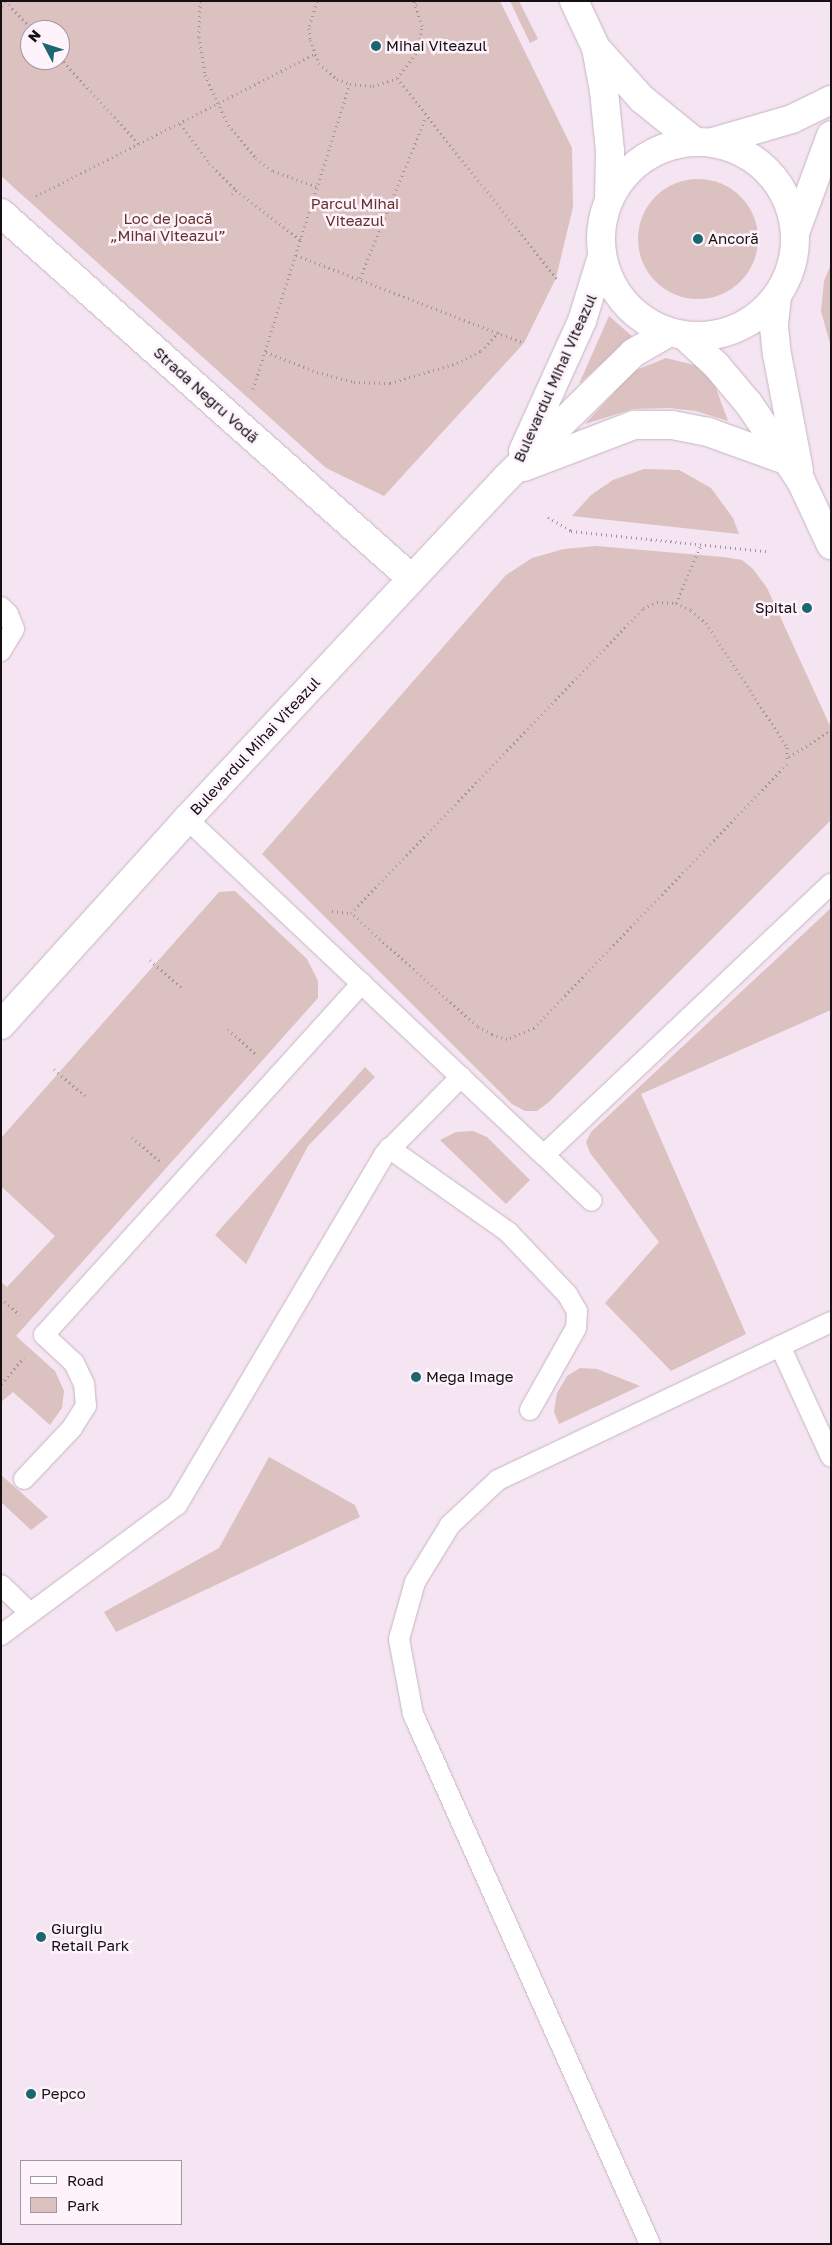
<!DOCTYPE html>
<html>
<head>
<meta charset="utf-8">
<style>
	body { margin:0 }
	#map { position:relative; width:832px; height:2245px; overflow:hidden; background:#f5e4f1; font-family:"Golos Text",sans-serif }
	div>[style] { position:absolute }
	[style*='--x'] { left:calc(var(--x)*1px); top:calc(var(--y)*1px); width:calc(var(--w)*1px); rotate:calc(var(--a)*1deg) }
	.green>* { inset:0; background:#dbc1bf }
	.round { border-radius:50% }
	.path>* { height:3px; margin-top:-1.5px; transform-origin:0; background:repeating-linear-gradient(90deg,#9e929c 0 1px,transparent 0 5px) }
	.roads { filter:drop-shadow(0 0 1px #c5b5c2) drop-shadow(0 0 1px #c5b5c2) }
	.service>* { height:20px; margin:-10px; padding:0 10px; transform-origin:10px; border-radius:10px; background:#fff }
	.minor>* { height:28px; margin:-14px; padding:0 14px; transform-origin:14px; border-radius:14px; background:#fff }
	.secondary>* { height:28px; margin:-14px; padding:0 14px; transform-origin:14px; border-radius:14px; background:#fff }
	.primary>* { height:28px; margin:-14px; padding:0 14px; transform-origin:14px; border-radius:14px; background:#fff }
	.primary>.ring { margin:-14px; padding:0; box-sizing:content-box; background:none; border:28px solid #fff; border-radius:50% }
	.dots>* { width:14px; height:14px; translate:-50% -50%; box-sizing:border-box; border:2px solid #fef3fb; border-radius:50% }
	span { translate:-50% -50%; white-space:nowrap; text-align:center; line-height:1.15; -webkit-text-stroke:5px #fef3fb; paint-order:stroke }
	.poi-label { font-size:15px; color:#151014 }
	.left { translate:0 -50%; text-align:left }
	.right { translate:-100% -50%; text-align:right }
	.park-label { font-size:15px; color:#62302d }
	.street-label { font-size:15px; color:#151014 }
	.frame { position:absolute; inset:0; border:2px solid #151014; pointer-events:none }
	.legend { position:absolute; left:20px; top:2160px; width:162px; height:65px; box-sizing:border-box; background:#fef3fb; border:1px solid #a1989f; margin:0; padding:6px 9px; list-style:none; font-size:15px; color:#151014 }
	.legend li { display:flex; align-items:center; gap:10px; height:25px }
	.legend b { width:25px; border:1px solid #a1989f }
	.north { position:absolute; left:20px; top:20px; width:50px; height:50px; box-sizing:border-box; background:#fef3fb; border:1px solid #a1989f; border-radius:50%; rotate:310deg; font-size:14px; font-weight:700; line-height:20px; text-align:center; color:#151014 }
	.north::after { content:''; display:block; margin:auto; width:18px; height:22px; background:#1b6770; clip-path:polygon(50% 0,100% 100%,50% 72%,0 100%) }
</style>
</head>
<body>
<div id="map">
	<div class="green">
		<i style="clip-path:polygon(evenodd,1px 1px,500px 1px,572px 148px,573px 207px,556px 278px,524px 343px,384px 496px,326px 468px,1px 176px,1px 1px,30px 30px,60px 30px,60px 60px,30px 60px,30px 30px)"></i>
		<i style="clip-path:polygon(510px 1px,519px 1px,538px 39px,530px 43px)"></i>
		<i class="round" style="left:638px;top:179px;width:120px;height:120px"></i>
		<i style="clip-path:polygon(831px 264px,831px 347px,821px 311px,824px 281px)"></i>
		<i style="clip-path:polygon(609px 316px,632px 336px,579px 384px)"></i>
		<i style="clip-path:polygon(666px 358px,698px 366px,714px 383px,728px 421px,696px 411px,670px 408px,633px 409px,585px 424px,634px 371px)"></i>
		<i style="clip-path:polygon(644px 469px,679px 470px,711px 488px,733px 518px,739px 534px,572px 516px,591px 495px,613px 480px)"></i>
		<i style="clip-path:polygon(596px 546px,723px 557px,742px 560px,753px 569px,767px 588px,831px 728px,831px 820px,549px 1102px,537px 1111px,525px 1111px,512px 1104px,262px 854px,506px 575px,532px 558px,564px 549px)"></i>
		<i style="clip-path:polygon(235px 891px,307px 959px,318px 981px,318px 998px,16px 1336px,55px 1371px,64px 1391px,62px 1408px,50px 1425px,13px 1392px,1px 1402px,1px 1282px,7px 1287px,55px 1236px,3px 1188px,1px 1190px,1px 1138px,219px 892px)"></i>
		<i style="clip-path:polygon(831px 908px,831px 1010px,641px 1094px,746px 1334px,671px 1371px,605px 1303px,659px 1242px,590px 1153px,586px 1142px,591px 1132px)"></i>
		<i style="clip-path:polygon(365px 1067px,375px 1077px,308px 1146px,246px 1264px,215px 1235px)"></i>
		<i style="clip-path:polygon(473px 1131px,487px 1137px,530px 1180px,506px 1204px,440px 1140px,456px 1132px)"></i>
		<i style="clip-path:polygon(580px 1368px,597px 1369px,640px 1386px,559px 1424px,554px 1412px,557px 1393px,567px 1376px)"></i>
		<i style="clip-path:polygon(269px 1457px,355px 1505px,360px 1517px,116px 1632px,104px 1612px,219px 1548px)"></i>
		<i style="clip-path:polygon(1px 1475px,25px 1496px,48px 1517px,31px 1530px,1px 1502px)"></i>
	</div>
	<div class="path">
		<i style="--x:200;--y:1;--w:36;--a:92"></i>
		<i style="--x:199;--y:37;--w:38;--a:81"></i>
		<i style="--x:205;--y:75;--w:55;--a:65.3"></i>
		<i style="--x:228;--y:125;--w:43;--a:49.7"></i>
		<i style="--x:256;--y:158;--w:21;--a:37"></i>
		<i style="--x:273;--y:171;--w:48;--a:19.6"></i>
		<i style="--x:317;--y:1;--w:28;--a:107"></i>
		<i style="--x:309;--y:28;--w:12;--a:85"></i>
		<i style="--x:310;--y:40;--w:25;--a:69"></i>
		<i style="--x:319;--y:63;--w:24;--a:42"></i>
		<i style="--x:337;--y:79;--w:14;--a:21"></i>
		<i style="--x:350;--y:84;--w:23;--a:5"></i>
		<i style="--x:373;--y:86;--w:25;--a:-18"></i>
		<i style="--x:397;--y:78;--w:36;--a:-53"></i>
		<i style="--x:419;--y:49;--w:23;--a:-83"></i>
		<i style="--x:422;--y:26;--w:26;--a:-108"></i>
		<i style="--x:416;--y:4;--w:5;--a:-37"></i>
		<i style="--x:1;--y:6;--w:6;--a:-51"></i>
		<i style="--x:5;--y:1;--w:40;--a:46"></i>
		<i style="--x:60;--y:58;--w:117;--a:47.4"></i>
		<i style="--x:397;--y:78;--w:256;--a:51.5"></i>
		<i style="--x:180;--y:124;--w:49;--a:53.4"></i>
		<i style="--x:209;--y:163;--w:38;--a:45"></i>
		<i style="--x:236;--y:190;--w:83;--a:37.7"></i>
		<i style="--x:232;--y:194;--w:6;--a:-45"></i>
		<i style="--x:36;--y:196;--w:313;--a:-27"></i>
		<i style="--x:296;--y:255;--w:244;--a:21.1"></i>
		<i style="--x:360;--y:278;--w:174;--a:-67.7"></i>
		<i style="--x:266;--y:352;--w:55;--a:21.4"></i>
		<i style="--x:317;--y:372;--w:38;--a:15"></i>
		<i style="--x:354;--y:382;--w:36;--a:2"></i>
		<i style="--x:390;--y:383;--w:70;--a:-16.6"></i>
		<i style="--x:457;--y:363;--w:27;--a:-27"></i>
		<i style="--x:481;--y:351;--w:26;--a:-47"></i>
		<i style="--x:253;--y:389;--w:320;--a:-72.4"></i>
		<i style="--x:548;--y:517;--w:27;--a:31"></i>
		<i style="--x:571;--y:531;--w:196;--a:5.9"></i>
		<i style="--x:657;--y:602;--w:19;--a:3"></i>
		<i style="--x:676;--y:603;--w:17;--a:25"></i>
		<i style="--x:691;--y:610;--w:20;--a:41"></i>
		<i style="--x:706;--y:623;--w:148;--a:56.8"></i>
		<i style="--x:787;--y:747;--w:17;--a:90"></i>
		<i style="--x:787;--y:764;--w:366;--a:133.8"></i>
		<i style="--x:534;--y:1028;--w:29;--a:158"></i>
		<i style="--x:507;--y:1039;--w:16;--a:-162"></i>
		<i style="--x:492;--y:1034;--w:17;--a:-152"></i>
		<i style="--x:477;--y:1026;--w:169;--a:-138.1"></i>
		<i style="--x:351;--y:913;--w:422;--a:-46.2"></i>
		<i style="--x:643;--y:608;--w:15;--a:-23"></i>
		<i style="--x:676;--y:603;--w:63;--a:-66.7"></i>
		<i style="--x:789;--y:757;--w:50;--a:-32.7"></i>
		<i style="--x:332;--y:911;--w:19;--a:6"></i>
		<i style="--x:150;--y:960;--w:43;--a:41.2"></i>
		<i style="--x:228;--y:1029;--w:38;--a:42"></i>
		<i style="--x:54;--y:1069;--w:41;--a:41.1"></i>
		<i style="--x:132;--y:1137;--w:37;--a:41"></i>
		<i style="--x:1;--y:1298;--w:25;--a:42"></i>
		<i style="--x:1;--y:1384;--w:35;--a:-49"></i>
	</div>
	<div class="roads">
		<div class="service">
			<i style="--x:1;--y:607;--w:10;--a:45"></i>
			<i style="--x:8;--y:614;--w:16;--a:68"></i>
			<i style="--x:14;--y:629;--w:26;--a:121"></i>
			<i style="--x:187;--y:819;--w:490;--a:43.3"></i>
			<i style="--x:544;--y:1155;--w:395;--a:-43.4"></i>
			<i style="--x:389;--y:1148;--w:146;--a:35.2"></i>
			<i style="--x:508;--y:1232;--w:86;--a:46.4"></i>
			<i style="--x:567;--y:1294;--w:20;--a:60"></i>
			<i style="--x:577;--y:1311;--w:17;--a:93"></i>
			<i style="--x:576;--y:1328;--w:94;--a:119.3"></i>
			<i style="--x:544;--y:1155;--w:66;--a:43.8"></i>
			<i style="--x:780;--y:1346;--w:122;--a:65.3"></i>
			<i style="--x:24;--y:1479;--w:70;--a:-46.7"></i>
			<i style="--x:72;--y:1428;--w:26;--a:-58"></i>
			<i style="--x:86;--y:1406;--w:22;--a:-95"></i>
			<i style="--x:84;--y:1384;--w:23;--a:-115"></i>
			<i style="--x:74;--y:1363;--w:41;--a:-137"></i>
			<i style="--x:44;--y:1335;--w:474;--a:-47.9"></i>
			<i style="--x:1;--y:1585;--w:39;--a:44"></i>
			<i style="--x:1;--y:1635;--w:219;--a:-36.5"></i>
			<i style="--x:177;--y:1505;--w:407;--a:-59.4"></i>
			<i style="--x:384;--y:1155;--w:110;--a:-45.4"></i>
			<i style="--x:650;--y:2244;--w:581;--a:-114.09"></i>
			<i style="--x:413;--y:1714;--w:76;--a:-100.6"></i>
			<i style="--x:399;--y:1639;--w:59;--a:-74.3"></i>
			<i style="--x:415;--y:1582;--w:67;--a:-58.4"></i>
			<i style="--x:450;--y:1525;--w:66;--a:-43.2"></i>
			<i style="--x:498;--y:1480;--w:369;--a:-25.4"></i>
		</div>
		<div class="minor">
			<i style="--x:1;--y:213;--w:549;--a:41.68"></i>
		</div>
		<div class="secondary">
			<i style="--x:713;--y:142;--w:82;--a:-16.2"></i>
			<i style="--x:792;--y:119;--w:43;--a:-26"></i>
			<i style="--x:795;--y:233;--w:104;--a:-69.8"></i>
			<i style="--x:777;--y:296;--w:31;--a:96"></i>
			<i style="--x:774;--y:327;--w:27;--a:84"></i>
			<i style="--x:777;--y:354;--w:118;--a:79.3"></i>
			<i style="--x:687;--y:338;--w:40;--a:43"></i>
			<i style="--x:716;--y:365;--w:51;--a:49.8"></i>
			<i style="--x:749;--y:404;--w:93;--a:56"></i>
			<i style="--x:801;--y:481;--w:71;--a:64.9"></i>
		</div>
		<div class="primary">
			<i style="--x:574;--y:1;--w:52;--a:64.9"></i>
			<i style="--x:596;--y:48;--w:44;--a:79.5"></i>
			<i style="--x:604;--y:91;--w:60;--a:84.3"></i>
			<i style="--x:610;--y:151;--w:49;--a:91.2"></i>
			<i style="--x:597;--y:49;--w:67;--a:48"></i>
			<i style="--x:642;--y:99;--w:67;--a:38.9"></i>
			<i class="ring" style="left:601px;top:142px;width:166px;height:166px"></i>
			<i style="--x:523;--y:451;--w:143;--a:-65.6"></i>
			<i style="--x:582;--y:321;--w:68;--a:-72.9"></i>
			<i style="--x:524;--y:467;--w:118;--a:-20.9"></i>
			<i style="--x:634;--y:425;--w:38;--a:0"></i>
			<i style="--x:672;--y:425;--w:37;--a:11"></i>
			<i style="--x:708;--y:432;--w:85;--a:19.9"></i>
			<i style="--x:1;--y:1025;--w:278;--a:-47.9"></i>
			<i style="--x:187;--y:819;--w:467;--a:-46.9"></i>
			<i style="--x:506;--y:478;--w:178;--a:-44.5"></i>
			<i style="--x:633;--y:353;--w:40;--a:-29.7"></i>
		</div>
	</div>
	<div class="dots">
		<i style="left:376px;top:46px;background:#1b6770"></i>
		<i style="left:698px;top:239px;background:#1b6770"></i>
		<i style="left:807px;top:608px;background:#1b6770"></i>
		<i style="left:416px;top:1377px;background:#1b6770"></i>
		<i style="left:41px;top:1937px;background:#1b6770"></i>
		<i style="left:31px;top:2094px;background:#1b6770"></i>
	</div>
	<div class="poi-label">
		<span class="left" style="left:386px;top:46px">Mihai Viteazul</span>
		<span class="left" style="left:708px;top:239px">Ancoră</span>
		<span class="right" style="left:797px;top:608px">Spital</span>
		<span class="left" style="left:426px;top:1377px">Mega Image</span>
		<span class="left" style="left:51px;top:1937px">Giurgiu<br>Retail Park</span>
		<span class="left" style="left:41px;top:2094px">Pepco</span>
	</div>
	<div class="park-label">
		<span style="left:355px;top:212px">Parcul Mihai<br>Viteazul</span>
		<span style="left:168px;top:227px">Loc de joacă<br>„Mihai Viteazul”</span>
	</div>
	<div class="street-label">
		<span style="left:555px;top:378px;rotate:-66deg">Bulevardul Mihai Viteazul</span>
		<span style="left:206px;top:395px;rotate:42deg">Strada Negru Vodă</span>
		<span style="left:255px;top:746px;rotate:-47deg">Bulevardul Mihai Viteazul</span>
	</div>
	<div class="frame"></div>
	<ul class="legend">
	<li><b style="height:6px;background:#fff"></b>Road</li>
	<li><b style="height:14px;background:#dbc1bf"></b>Park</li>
	</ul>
	<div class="north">N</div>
</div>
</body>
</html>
